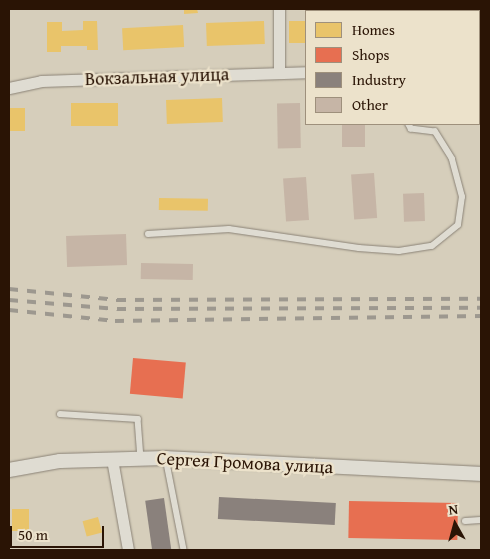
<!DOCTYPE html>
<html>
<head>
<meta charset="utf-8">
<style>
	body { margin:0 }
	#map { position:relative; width:490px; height:559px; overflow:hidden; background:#d6cebb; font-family:"Gentium Book Plus",serif }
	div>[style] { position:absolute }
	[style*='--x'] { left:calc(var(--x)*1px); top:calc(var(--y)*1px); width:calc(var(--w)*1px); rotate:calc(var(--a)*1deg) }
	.homes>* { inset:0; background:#e9c46a; transform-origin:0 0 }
	.shops>* { inset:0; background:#e76f51; transform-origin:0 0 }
	.industry>* { inset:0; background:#8a817c; transform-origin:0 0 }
	.building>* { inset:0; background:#c6b5a6; transform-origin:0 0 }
	.roads { filter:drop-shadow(0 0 1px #8a8276) drop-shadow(0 0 1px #8a8276) }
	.service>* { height:5.5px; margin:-2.75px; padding:0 2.75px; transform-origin:2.75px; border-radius:2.75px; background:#dfdcd2 }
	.minor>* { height:11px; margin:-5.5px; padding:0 5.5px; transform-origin:5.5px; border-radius:5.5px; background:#dfdcd2 }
	.tertiary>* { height:14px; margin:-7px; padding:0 7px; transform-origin:7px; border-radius:7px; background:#dfdcd2 }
	.rail>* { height:4px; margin-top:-2px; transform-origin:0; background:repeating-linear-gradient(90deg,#9d988f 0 9px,transparent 0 18px) }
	span { translate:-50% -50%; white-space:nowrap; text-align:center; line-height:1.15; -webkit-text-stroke:5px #ece2cb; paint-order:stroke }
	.street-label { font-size:18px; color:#2a1405 }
	.frame { position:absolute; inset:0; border:10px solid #2a1405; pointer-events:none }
	.legend { position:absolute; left:305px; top:10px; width:175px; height:115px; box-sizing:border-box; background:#ece2cb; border:1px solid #9e907c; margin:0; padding:6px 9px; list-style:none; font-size:15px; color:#2a1405 }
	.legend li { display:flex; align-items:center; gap:10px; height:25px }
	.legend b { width:25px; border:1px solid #9e907c }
	.north { position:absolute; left:430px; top:499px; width:50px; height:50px; -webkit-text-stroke:4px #ece2cb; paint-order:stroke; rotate:353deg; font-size:14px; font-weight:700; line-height:20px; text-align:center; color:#2a1405 }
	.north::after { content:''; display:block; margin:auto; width:18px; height:22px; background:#2a1405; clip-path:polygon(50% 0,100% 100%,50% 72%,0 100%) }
	.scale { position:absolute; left:10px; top:526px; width:94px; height:22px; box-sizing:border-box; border:2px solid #2a1405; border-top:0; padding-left:6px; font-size:15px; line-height:18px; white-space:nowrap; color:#2a1405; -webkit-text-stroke:4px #ece2cb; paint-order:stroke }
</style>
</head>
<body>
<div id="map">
	<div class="homes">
		<i style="clip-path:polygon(184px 9px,197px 9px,198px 13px,184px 14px)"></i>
		<i style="left:479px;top:14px;width:2px;height:21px"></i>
		<i style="clip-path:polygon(83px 21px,97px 21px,98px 50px,87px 50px,87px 46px,61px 46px,61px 52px,47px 52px,47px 22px,62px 22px,62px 31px,83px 30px)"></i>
		<i style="left:264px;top:21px;width:23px;height:58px;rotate:88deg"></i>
		<i style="left:289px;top:21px;width:17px;height:22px"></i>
		<i style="left:183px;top:25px;width:22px;height:61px;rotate:87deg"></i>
		<i style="left:222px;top:98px;width:24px;height:56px;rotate:88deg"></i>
		<i style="left:118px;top:103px;width:23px;height:47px;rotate:90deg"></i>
		<i style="left:25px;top:108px;width:23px;height:16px;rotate:90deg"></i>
		<i style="left:159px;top:198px;width:49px;height:12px;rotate:1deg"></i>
		<i style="left:12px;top:509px;width:17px;height:22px"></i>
		<i style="left:98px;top:517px;width:16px;height:16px;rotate:75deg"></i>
	</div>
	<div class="shops">
		<i style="left:133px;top:358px;width:53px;height:36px;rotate:5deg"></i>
		<i style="left:349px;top:501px;width:109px;height:37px;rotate:1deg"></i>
	</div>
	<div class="industry">
		<i style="left:219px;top:497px;width:117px;height:22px;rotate:3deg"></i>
		<i style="left:164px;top:498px;width:52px;height:19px;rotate:82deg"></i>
	</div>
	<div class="building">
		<i style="clip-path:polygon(479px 87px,481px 87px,479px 112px)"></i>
		<i style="left:300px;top:103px;width:45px;height:23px;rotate:89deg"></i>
		<i style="left:342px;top:124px;width:23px;height:23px"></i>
		<i style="left:374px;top:173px;width:45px;height:23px;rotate:86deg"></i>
		<i style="left:306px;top:177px;width:43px;height:23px;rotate:86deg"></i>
		<i style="left:424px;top:193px;width:28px;height:21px;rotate:88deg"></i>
		<i style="left:126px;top:234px;width:31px;height:60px;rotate:88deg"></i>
		<i style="left:141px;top:263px;width:52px;height:16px;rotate:1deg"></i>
	</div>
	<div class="roads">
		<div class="service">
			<i style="--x:148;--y:234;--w:81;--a:-3.5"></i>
			<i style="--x:229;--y:229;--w:131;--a:8.3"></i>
			<i style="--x:359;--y:248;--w:40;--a:4.3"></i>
			<i style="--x:399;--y:251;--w:33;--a:-9"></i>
			<i style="--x:432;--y:246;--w:33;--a:-39"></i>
			<i style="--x:458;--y:225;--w:28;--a:-82"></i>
			<i style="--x:462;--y:197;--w:39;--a:-105"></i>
			<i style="--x:452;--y:159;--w:32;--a:-122"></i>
			<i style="--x:435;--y:132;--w:24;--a:-173"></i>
			<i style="--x:411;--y:129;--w:6;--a:-121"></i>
			<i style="--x:60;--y:414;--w:78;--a:3.7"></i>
			<i style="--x:138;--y:419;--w:40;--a:85.7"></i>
			<i style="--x:166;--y:458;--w:94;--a:78.9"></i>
			<i style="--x:465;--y:521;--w:16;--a:-4"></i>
		</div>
		<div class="minor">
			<i style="--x:279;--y:9;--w:63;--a:90"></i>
			<i style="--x:479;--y:68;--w:2;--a:-27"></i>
			<i style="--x:9;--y:88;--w:33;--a:-12"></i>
			<i style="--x:41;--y:81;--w:265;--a:-1.9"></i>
			<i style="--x:112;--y:459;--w:92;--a:80"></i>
		</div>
		<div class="tertiary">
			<i style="--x:9;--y:470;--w:52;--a:-10"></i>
			<i style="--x:60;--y:461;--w:106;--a:-1.6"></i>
			<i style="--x:166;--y:458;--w:315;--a:2.9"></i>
		</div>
	</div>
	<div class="rail">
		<i style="--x:9;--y:289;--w:109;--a:5.8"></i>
		<i style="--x:117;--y:300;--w:364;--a:-0.2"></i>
		<i style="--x:9;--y:300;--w:108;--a:4.8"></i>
		<i style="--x:117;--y:309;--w:364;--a:-0.2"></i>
		<i style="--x:9;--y:310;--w:107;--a:5.9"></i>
		<i style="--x:115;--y:321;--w:366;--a:-0.8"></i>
	</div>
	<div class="street-label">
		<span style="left:157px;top:77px;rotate:-2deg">Вокзальная улица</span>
		<span style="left:245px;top:463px;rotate:3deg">Сергея Громова улица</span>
	</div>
	<div class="frame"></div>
	<ul class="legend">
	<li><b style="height:14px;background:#e9c46a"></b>Homes</li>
	<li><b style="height:14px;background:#e76f51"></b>Shops</li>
	<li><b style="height:14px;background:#8a817c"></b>Industry</li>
	<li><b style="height:14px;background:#c6b5a6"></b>Other</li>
	</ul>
	<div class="north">N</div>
	<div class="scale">50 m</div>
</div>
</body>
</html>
